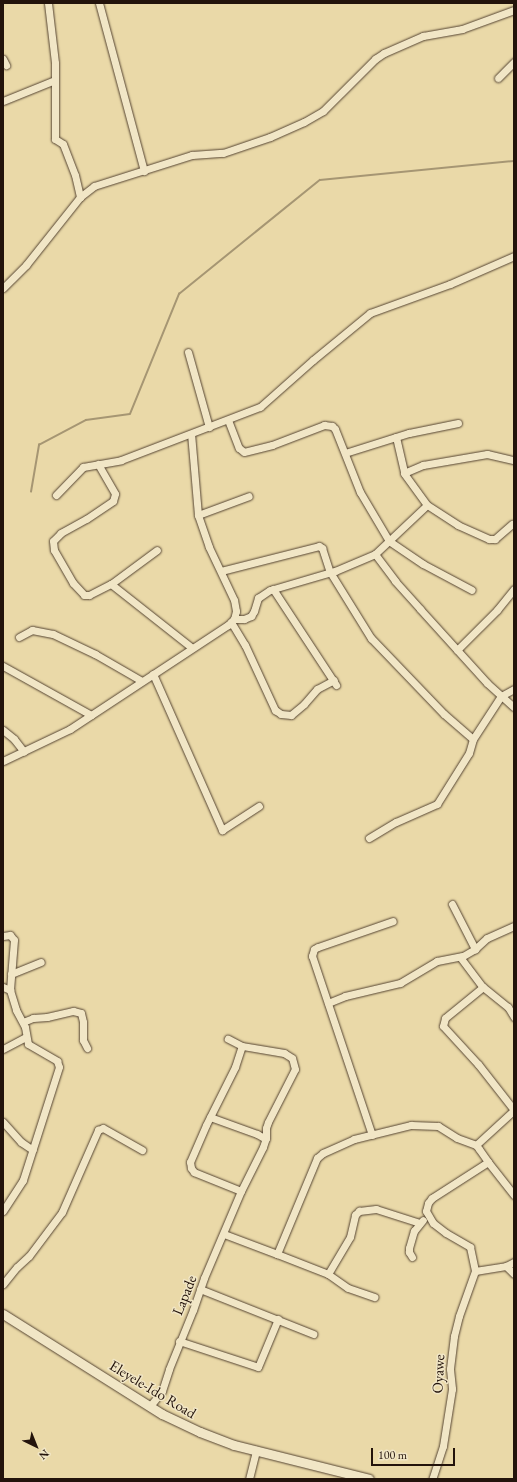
<!DOCTYPE html>
<html>
<head>
<meta charset="utf-8">
<style>
	body { margin:0 }
	#map { position:relative; width:517px; height:1482px; overflow:hidden; background:#ead9a8; font-family:"EB Garamond",serif }
	div>[style] { position:absolute }
	[style*='--x'] { left:calc(var(--x)*1px); top:calc(var(--y)*1px); width:calc(var(--w)*1px); rotate:calc(var(--a)*1deg) }
	.stream>* { height:1.5px; margin:-0.75px; padding:0 0.75px; transform-origin:0.75px; border-radius:0.75px; background:#a69673 }
	.roads { filter:drop-shadow(0 0 1px #554432) drop-shadow(0 0 1px #554432) }
	.minor>* { height:7px; margin:-3.5px; padding:0 3.5px; transform-origin:3.5px; border-radius:3.5px; background:#f1e6c6 }
	.secondary>* { height:9px; margin:-4.5px; padding:0 4.5px; transform-origin:4.5px; border-radius:4.5px; background:#f1e6c6 }
	span { translate:-50% -50%; white-space:nowrap; text-align:center; line-height:1.15; -webkit-text-stroke:3px #f1e6c6; paint-order:stroke }
	.street-label { font-size:15px; color:#23130b }
	.frame { position:absolute; inset:0; border:4px solid #23130b; pointer-events:none }
	.north { position:absolute; left:16px; top:1426px; width:40px; height:40px; -webkit-text-stroke:3px #f1e6c6; paint-order:stroke; rotate:137deg; font-size:11px; font-weight:700; line-height:16px; text-align:center; color:#23130b }
	.north::after { content:''; display:block; margin:auto; width:14px; height:18px; background:#23130b; clip-path:polygon(50% 0,100% 100%,50% 72%,0 100%) }
	.scale { position:absolute; left:371px; top:1448px; width:84px; height:18px; box-sizing:border-box; border:2px solid #23130b; border-top:0; padding-left:5px; font-size:12px; line-height:14px; white-space:nowrap; color:#23130b; -webkit-text-stroke:3px #f1e6c6; paint-order:stroke }
</style>
</head>
<body>
<div id="map">
	<div class="stream">
		<i style="--x:31;--y:492;--w:48;--a:-80.3"></i>
		<i style="--x:39;--y:445;--w:53;--a:-28"></i>
		<i style="--x:86;--y:420;--w:44;--a:-7.8"></i>
		<i style="--x:130;--y:414;--w:130;--a:-67.8"></i>
		<i style="--x:179;--y:294;--w:181;--a:-39"></i>
		<i style="--x:320;--y:180;--w:195;--a:-5.6"></i>
	</div>
	<div class="roads">
		<div class="minor">
			<i style="--x:48;--y:3;--w:60;--a:83.3"></i>
			<i style="--x:55;--y:63;--w:76;--a:90"></i>
			<i style="--x:55;--y:139;--w:9;--a:32"></i>
			<i style="--x:63;--y:144;--w:33;--a:69"></i>
			<i style="--x:75;--y:175;--w:23;--a:77"></i>
			<i style="--x:99;--y:3;--w:174;--a:75"></i>
			<i style="--x:3;--y:59;--w:7;--a:63"></i>
			<i style="--x:498;--y:78;--w:23;--a:-45"></i>
			<i style="--x:3;--y:101;--w:56;--a:-22"></i>
			<i style="--x:3;--y:288;--w:33;--a:-45"></i>
			<i style="--x:26;--y:265;--w:87;--a:-51.5"></i>
			<i style="--x:80;--y:197;--w:18;--a:-38"></i>
			<i style="--x:94;--y:186;--w:103;--a:-17.6"></i>
			<i style="--x:192;--y:155;--w:31;--a:-4"></i>
			<i style="--x:223;--y:153;--w:50;--a:-18.8"></i>
			<i style="--x:270;--y:137;--w:37;--a:-24"></i>
			<i style="--x:304;--y:122;--w:22;--a:-30"></i>
			<i style="--x:323;--y:111;--w:74;--a:-45"></i>
			<i style="--x:375;--y:59;--w:11;--a:-34"></i>
			<i style="--x:384;--y:53;--w:43;--a:-23.6"></i>
			<i style="--x:423;--y:36;--w:40;--a:-10"></i>
			<i style="--x:462;--y:29;--w:55;--a:-20.1"></i>
			<i style="--x:188;--y:352;--w:78;--a:74.4"></i>
			<i style="--x:228;--y:420;--w:30;--a:69"></i>
			<i style="--x:239;--y:448;--w:6;--a:39"></i>
			<i style="--x:244;--y:452;--w:29;--a:-14"></i>
			<i style="--x:272;--y:445;--w:56;--a:-21"></i>
			<i style="--x:324;--y:425;--w:8;--a:7"></i>
			<i style="--x:332;--y:426;--w:4;--a:45"></i>
			<i style="--x:335;--y:429;--w:68;--a:68.4"></i>
			<i style="--x:360;--y:492;--w:57;--a:59.4"></i>
			<i style="--x:389;--y:541;--w:41;--a:34.1"></i>
			<i style="--x:423;--y:564;--w:55;--a:28"></i>
			<i style="--x:396;--y:437;--w:37;--a:77"></i>
			<i style="--x:345;--y:453;--w:67;--a:-17.4"></i>
			<i style="--x:409;--y:433;--w:50;--a:-11.5"></i>
			<i style="--x:98;--y:464;--w:34;--a:60"></i>
			<i style="--x:115;--y:494;--w:7;--a:106"></i>
			<i style="--x:113;--y:501;--w:32;--a:146"></i>
			<i style="--x:86;--y:519;--w:29;--a:151"></i>
			<i style="--x:61;--y:533;--w:11;--a:135"></i>
			<i style="--x:53;--y:541;--w:9;--a:84"></i>
			<i style="--x:54;--y:550;--w:38;--a:60"></i>
			<i style="--x:73;--y:583;--w:16;--a:47"></i>
			<i style="--x:84;--y:595;--w:5;--a:0"></i>
			<i style="--x:89;--y:595;--w:25;--a:-27"></i>
			<i style="--x:111;--y:584;--w:57;--a:-36.5"></i>
			<i style="--x:56;--y:495;--w:39;--a:-46"></i>
			<i style="--x:83;--y:467;--w:39;--a:-10"></i>
			<i style="--x:121;--y:460;--w:149;--a:-20.9"></i>
			<i style="--x:260;--y:407;--w:71;--a:-41.6"></i>
			<i style="--x:313;--y:360;--w:74;--a:-39.5"></i>
			<i style="--x:370;--y:313;--w:85;--a:-19.9"></i>
			<i style="--x:450;--y:284;--w:70;--a:-23.6"></i>
			<i style="--x:198;--y:515;--w:54;--a:-20.4"></i>
			<i style="--x:512;--y:524;--w:23;--a:139"></i>
			<i style="--x:495;--y:539;--w:6;--a:180"></i>
			<i style="--x:489;--y:539;--w:34;--a:-156"></i>
			<i style="--x:458;--y:525;--w:37;--a:-147"></i>
			<i style="--x:427;--y:505;--w:39;--a:-126"></i>
			<i style="--x:404;--y:473;--w:21;--a:-23"></i>
			<i style="--x:423;--y:465;--w:65;--a:-9.8"></i>
			<i style="--x:487;--y:454;--w:28;--a:13"></i>
			<i style="--x:375;--y:554;--w:34;--a:53"></i>
			<i style="--x:395;--y:581;--w:38;--a:48"></i>
			<i style="--x:420;--y:609;--w:100;--a:47.8"></i>
			<i style="--x:487;--y:683;--w:36;--a:42"></i>
			<i style="--x:221;--y:571;--w:101;--a:-14.3"></i>
			<i style="--x:319;--y:546;--w:4;--a:34"></i>
			<i style="--x:322;--y:548;--w:25;--a:72"></i>
			<i style="--x:330;--y:572;--w:78;--a:58.2"></i>
			<i style="--x:371;--y:638;--w:105;--a:46.2"></i>
			<i style="--x:444;--y:714;--w:38;--a:41"></i>
			<i style="--x:111;--y:584;--w:103;--a:38.3"></i>
			<i style="--x:273;--y:589;--w:115;--a:56.7"></i>
			<i style="--x:234;--y:619;--w:10;--a:0"></i>
			<i style="--x:244;--y:619;--w:8;--a:-23"></i>
			<i style="--x:251;--y:616;--w:6;--a:-59"></i>
			<i style="--x:254;--y:611;--w:14;--a:-73"></i>
			<i style="--x:258;--y:598;--w:14;--a:-34"></i>
			<i style="--x:270;--y:590;--w:68;--a:-16.3"></i>
			<i style="--x:335;--y:571;--w:43;--a:-23"></i>
			<i style="--x:375;--y:554;--w:71;--a:-43.3"></i>
			<i style="--x:231;--y:622;--w:27;--a:59"></i>
			<i style="--x:245;--y:645;--w:72;--a:65.2"></i>
			<i style="--x:275;--y:710;--w:7;--a:34"></i>
			<i style="--x:281;--y:714;--w:10;--a:6"></i>
			<i style="--x:291;--y:715;--w:17;--a:-40"></i>
			<i style="--x:304;--y:704;--w:20;--a:-49"></i>
			<i style="--x:317;--y:689;--w:19;--a:-28"></i>
			<i style="--x:19;--y:637;--w:15;--a:-28"></i>
			<i style="--x:32;--y:630;--w:21;--a:11"></i>
			<i style="--x:53;--y:634;--w:47;--a:25.5"></i>
			<i style="--x:95;--y:654;--w:54;--a:29.9"></i>
			<i style="--x:457;--y:650;--w:57;--a:-45"></i>
			<i style="--x:497;--y:610;--w:27;--a:-51"></i>
			<i style="--x:3;--y:666;--w:101;--a:29.1"></i>
			<i style="--x:153;--y:674;--w:171;--a:66.1"></i>
			<i style="--x:222;--y:830;--w:44;--a:-33"></i>
			<i style="--x:3;--y:730;--w:14;--a:39"></i>
			<i style="--x:14;--y:739;--w:16;--a:52"></i>
			<i style="--x:3;--y:761;--w:74;--a:-25.5"></i>
			<i style="--x:70;--y:729;--w:189;--a:-33.4"></i>
			<i style="--x:228;--y:625;--w:8;--a:-45"></i>
			<i style="--x:234;--y:619;--w:8;--a:-76"></i>
			<i style="--x:236;--y:611;--w:11;--a:-100"></i>
			<i style="--x:234;--y:600;--w:59;--a:-115.3"></i>
			<i style="--x:209;--y:547;--w:34;--a:-109"></i>
			<i style="--x:198;--y:515;--w:81;--a:-94.9"></i>
			<i style="--x:369;--y:838;--w:31;--a:-31"></i>
			<i style="--x:396;--y:822;--w:45;--a:-23.7"></i>
			<i style="--x:437;--y:804;--w:60;--a:-57.9"></i>
			<i style="--x:469;--y:753;--w:15;--a:-74"></i>
			<i style="--x:473;--y:739;--w:51;--a:-56.9"></i>
			<i style="--x:501;--y:696;--w:15;--a:-28"></i>
			<i style="--x:452;--y:904;--w:51;--a:62.9"></i>
			<i style="--x:3;--y:936;--w:7;--a:-8"></i>
			<i style="--x:10;--y:935;--w:6;--a:51"></i>
			<i style="--x:14;--y:940;--w:50;--a:94.6"></i>
			<i style="--x:460;--y:957;--w:38;--a:53"></i>
			<i style="--x:483;--y:987;--w:32;--a:39"></i>
			<i style="--x:508;--y:1007;--w:12;--a:59"></i>
			<i style="--x:11;--y:974;--w:32;--a:-22"></i>
			<i style="--x:3;--y:987;--w:8;--a:23"></i>
			<i style="--x:10;--y:990;--w:21;--a:73"></i>
			<i style="--x:16;--y:1010;--w:19;--a:62"></i>
			<i style="--x:25;--y:1027;--w:17;--a:80"></i>
			<i style="--x:28;--y:1044;--w:34;--a:30"></i>
			<i style="--x:57;--y:1061;--w:6;--a:72"></i>
			<i style="--x:59;--y:1067;--w:119;--a:107.7"></i>
			<i style="--x:23;--y:1180;--w:37;--a:123"></i>
			<i style="--x:483;--y:987;--w:49;--a:140.8"></i>
			<i style="--x:445;--y:1018;--w:8;--a:104"></i>
			<i style="--x:443;--y:1026;--w:52;--a:47.4"></i>
			<i style="--x:478;--y:1064;--w:58;--a:52"></i>
			<i style="--x:328;--y:1003;--w:18;--a:-22"></i>
			<i style="--x:345;--y:996;--w:57;--a:-13.3"></i>
			<i style="--x:400;--y:983;--w:43;--a:-30.7"></i>
			<i style="--x:437;--y:961;--w:26;--a:-11"></i>
			<i style="--x:463;--y:956;--w:14;--a:-30"></i>
			<i style="--x:475;--y:949;--w:16;--a:-43"></i>
			<i style="--x:487;--y:938;--w:30;--a:-24"></i>
			<i style="--x:23;--y:1022;--w:11;--a:-22"></i>
			<i style="--x:33;--y:1018;--w:14;--a:-4"></i>
			<i style="--x:47;--y:1017;--w:27;--a:-13"></i>
			<i style="--x:73;--y:1011;--w:8;--a:14"></i>
			<i style="--x:81;--y:1013;--w:9;--a:77"></i>
			<i style="--x:83;--y:1022;--w:18;--a:90"></i>
			<i style="--x:83;--y:1040;--w:9;--a:63"></i>
			<i style="--x:3;--y:1049;--w:26;--a:-28"></i>
			<i style="--x:210;--y:1117;--w:50;--a:19.9"></i>
			<i style="--x:257;--y:1134;--w:10;--a:29"></i>
			<i style="--x:3;--y:1122;--w:27;--a:48"></i>
			<i style="--x:21;--y:1142;--w:14;--a:34"></i>
			<i style="--x:372;--y:1135;--w:189;--a:-108.5"></i>
			<i style="--x:312;--y:956;--w:7;--a:-74"></i>
			<i style="--x:314;--y:949;--w:4;--a:-27"></i>
			<i style="--x:318;--y:947;--w:79;--a:-19.1"></i>
			<i style="--x:476;--y:1145;--w:52;--a:-42.6"></i>
			<i style="--x:488;--y:1162;--w:42;--a:51.8"></i>
			<i style="--x:241;--y:1191;--w:51;--a:-158"></i>
			<i style="--x:194;--y:1172;--w:5;--a:-127"></i>
			<i style="--x:191;--y:1168;--w:6;--a:-99"></i>
			<i style="--x:190;--y:1162;--w:40;--a:-66.6"></i>
			<i style="--x:206;--y:1125;--w:65;--a:-63.4"></i>
			<i style="--x:235;--y:1067;--w:22;--a:-72"></i>
			<i style="--x:224;--y:1234;--w:57;--a:20.7"></i>
			<i style="--x:277;--y:1254;--w:104;--a:-67.4"></i>
			<i style="--x:317;--y:1158;--w:8;--a:-40"></i>
			<i style="--x:323;--y:1153;--w:34;--a:-24"></i>
			<i style="--x:354;--y:1139;--w:59;--a:-13.8"></i>
			<i style="--x:411;--y:1125;--w:27;--a:2"></i>
			<i style="--x:438;--y:1126;--w:22;--a:32"></i>
			<i style="--x:457;--y:1138;--w:20;--a:20"></i>
			<i style="--x:476;--y:1145;--w:5;--a:53"></i>
			<i style="--x:479;--y:1149;--w:16;--a:55"></i>
			<i style="--x:488;--y:1162;--w:67;--a:147.3"></i>
			<i style="--x:432;--y:1198;--w:6;--a:129"></i>
			<i style="--x:428;--y:1203;--w:8;--a:104"></i>
			<i style="--x:426;--y:1211;--w:14;--a:60"></i>
			<i style="--x:433;--y:1223;--w:16;--a:38"></i>
			<i style="--x:446;--y:1233;--w:28;--a:30"></i>
			<i style="--x:470;--y:1247;--w:25;--a:78"></i>
			<i style="--x:475;--y:1271;--w:48;--a:109.6"></i>
			<i style="--x:459;--y:1316;--w:21;--a:104"></i>
			<i style="--x:454;--y:1336;--w:33;--a:97"></i>
			<i style="--x:450;--y:1369;--w:20;--a:84"></i>
			<i style="--x:452;--y:1389;--w:58;--a:99"></i>
			<i style="--x:443;--y:1446;--w:35;--a:108"></i>
			<i style="--x:277;--y:1254;--w:55;--a:21.4"></i>
			<i style="--x:328;--y:1274;--w:24;--a:35"></i>
			<i style="--x:348;--y:1288;--w:28;--a:19"></i>
			<i style="--x:412;--y:1257;--w:6;--a:-121"></i>
			<i style="--x:409;--y:1252;--w:4;--a:-90"></i>
			<i style="--x:409;--y:1248;--w:18;--a:-74"></i>
			<i style="--x:414;--y:1231;--w:14;--a:-51"></i>
			<i style="--x:506;--y:1266;--w:11;--a:45"></i>
			<i style="--x:475;--y:1271;--w:31;--a:-9"></i>
			<i style="--x:506;--y:1266;--w:9;--a:-27"></i>
			<i style="--x:328;--y:1274;--w:43;--a:-59.3"></i>
			<i style="--x:350;--y:1237;--w:23;--a:-77"></i>
			<i style="--x:355;--y:1215;--w:6;--a:-45"></i>
			<i style="--x:359;--y:1211;--w:17;--a:-7"></i>
			<i style="--x:376;--y:1209;--w:46;--a:17.7"></i>
			<i style="--x:3;--y:1284;--w:22;--a:-51"></i>
			<i style="--x:17;--y:1267;--w:16;--a:-43"></i>
			<i style="--x:29;--y:1256;--w:55;--a:-53.1"></i>
			<i style="--x:62;--y:1212;--w:90;--a:-66.3"></i>
			<i style="--x:98;--y:1130;--w:5;--a:-22"></i>
			<i style="--x:103;--y:1128;--w:45;--a:29.4"></i>
			<i style="--x:200;--y:1289;--w:122;--a:21.7"></i>
			<i style="--x:179;--y:1341;--w:83;--a:18.2"></i>
			<i style="--x:258;--y:1367;--w:52;--a:-67.4"></i>
			<i style="--x:150;--y:1406;--w:19;--a:-51"></i>
			<i style="--x:162;--y:1391;--w:23;--a:-72"></i>
			<i style="--x:169;--y:1369;--w:64;--a:-67.9"></i>
			<i style="--x:193;--y:1310;--w:34;--a:-71"></i>
			<i style="--x:204;--y:1278;--w:95;--a:-67"></i>
			<i style="--x:241;--y:1191;--w:49;--a:-63.4"></i>
			<i style="--x:263;--y:1147;--w:9;--a:-72"></i>
			<i style="--x:266;--y:1138;--w:10;--a:-90"></i>
			<i style="--x:266;--y:1128;--w:6;--a:-72"></i>
			<i style="--x:268;--y:1122;--w:59;--a:-63"></i>
			<i style="--x:295;--y:1069;--w:11;--a:-105"></i>
			<i style="--x:292;--y:1058;--w:9;--a:-148"></i>
			<i style="--x:284;--y:1053;--w:43;--a:-170.5"></i>
			<i style="--x:242;--y:1046;--w:16;--a:-153"></i>
			<i style="--x:249;--y:1479;--w:30;--a:-76"></i>
		</div>
		<div class="secondary">
			<i style="--x:3;--y:1314;--w:188;--a:32.2"></i>
			<i style="--x:162;--y:1414;--w:42;--a:25.3"></i>
			<i style="--x:200;--y:1432;--w:36;--a:21"></i>
			<i style="--x:234;--y:1445;--w:139;--a:14.1"></i>
		</div>
	</div>
	<div class="street-label">
		<span style="left:184px;top:1295px;rotate:-68deg">Lapade</span>
		<span style="left:438px;top:1374px;rotate:-87deg">Oyawe</span>
		<span style="left:153px;top:1389px;rotate:31deg">Eleyele-Ido Road</span>
	</div>
	<div class="frame"></div>
	<div class="north">N</div>
	<div class="scale">100 m</div>
</div>
</body>
</html>
